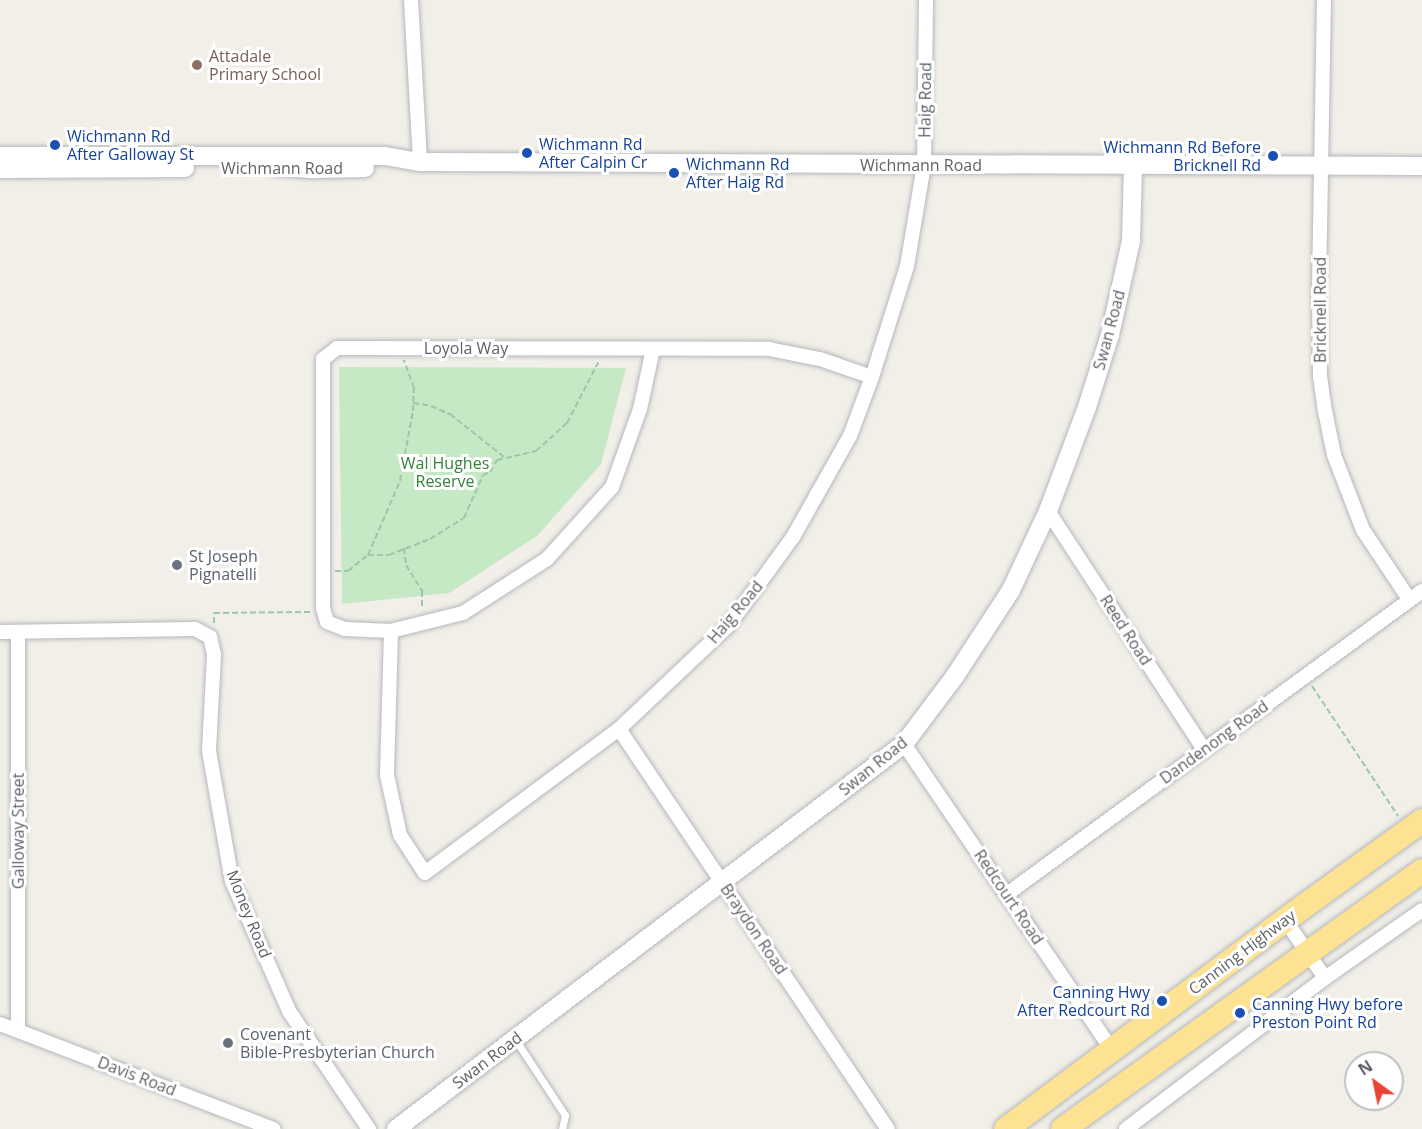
<!DOCTYPE html>
<html>
<head>
<meta charset="utf-8">
<style>
	body { margin:0 }
	#map { position:relative; width:1422px; height:1129px; overflow:hidden; background:#f1efe8; font-family:"Open Sans",sans-serif }
	div>[style] { position:absolute }
	[style*='--x'] { left:calc(var(--x)*1px); top:calc(var(--y)*1px); width:calc(var(--w)*1px); rotate:calc(var(--a)*1deg) }
	.green>* { inset:0; background:#c5e8c5 }
	.path>* { height:2px; margin-top:-1px; transform-origin:0; background:repeating-linear-gradient(90deg,#9cc7a9 0 6px,transparent 0 9px) }
	.roads { filter:drop-shadow(0 0 2px #b5b8bc) drop-shadow(0 0 2px #b5b8bc) }
	.lane>* { height:7px; margin:-3.5px; padding:0 3.5px; transform-origin:3.5px; border-radius:3.5px; background:#fff }
	.street>* { height:14px; margin:-7px; padding:0 7px; transform-origin:7px; border-radius:7px; background:#fff }
	.secondary>* { height:18px; margin:-9px; padding:0 9px; transform-origin:9px; border-radius:9px; background:#fff }
	.highway>* { height:24px; margin:-12px; padding:0 12px; transform-origin:12px; border-radius:12px; background:#fde293 }
	.dots>* { width:16px; height:16px; translate:-50% -50%; box-sizing:border-box; border:3px solid #fff; border-radius:50% }
	span { translate:-50% -50%; white-space:nowrap; text-align:center; line-height:1.15; -webkit-text-stroke:6px #fff; paint-order:stroke }
	.education-label { font-size:16px; color:#785e54 }
	.left { translate:0 -50%; text-align:left }
	.street-label { font-size:16px; color:#5f6368 }
	.transit-label { font-size:16px; color:#164399 }
	.right { translate:-100% -50%; text-align:right }
	.park-label { font-size:16px; color:#348238 }
	.worship-label { font-size:16px; color:#5b616d }
	.north { position:absolute; left:1344px; top:1051px; width:60px; height:60px; box-sizing:border-box; background:#fff; border:2px solid #bfc1c3; border-radius:50%; rotate:327deg; font-size:16px; font-weight:700; line-height:24px; text-align:center; color:#5f6368 }
	.north::after { content:''; display:block; margin:auto; width:21px; height:27px; background:#ea4335; clip-path:polygon(50% 0,100% 100%,50% 72%,0 100%) }
</style>
</head>
<body>
<div id="map">
	<div class="green">
		<i style="clip-path:polygon(339px 367px,626px 368px,601px 464px,537px 536px,449px 593px,342px 604px)"></i>
	</div>
	<div class="path">
		<i style="--x:413;--y:403;--w:18;--a:9"></i>
		<i style="--x:431;--y:406;--w:21;--a:23"></i>
		<i style="--x:450;--y:414;--w:69;--a:38.5"></i>
		<i style="--x:404;--y:548;--w:17;--a:83"></i>
		<i style="--x:406;--y:565;--w:31;--a:58"></i>
		<i style="--x:422;--y:591;--w:18;--a:90"></i>
		<i style="--x:368;--y:555;--w:21;--a:0"></i>
		<i style="--x:389;--y:555;--w:44;--a:-21.3"></i>
		<i style="--x:430;--y:539;--w:40;--a:-32"></i>
		<i style="--x:464;--y:518;--w:47;--a:-66.2"></i>
		<i style="--x:483;--y:475;--w:8;--a:-23"></i>
		<i style="--x:490;--y:472;--w:14;--a:-60"></i>
		<i style="--x:497;--y:460;--w:40;--a:-13"></i>
		<i style="--x:536;--y:451;--w:42;--a:-42.1"></i>
		<i style="--x:567;--y:423;--w:68;--a:-62.7"></i>
		<i style="--x:335;--y:571;--w:13;--a:0"></i>
		<i style="--x:348;--y:571;--w:26;--a:-39"></i>
		<i style="--x:368;--y:555;--w:81;--a:-66.6"></i>
		<i style="--x:400;--y:481;--w:71;--a:-79.5"></i>
		<i style="--x:413;--y:411;--w:23;--a:-88"></i>
		<i style="--x:414;--y:388;--w:30;--a:-110"></i>
		<i style="--x:214;--y:623;--w:10;--a:-90"></i>
		<i style="--x:214;--y:613;--w:98;--a:-0.6"></i>
		<i style="--x:1312;--y:686;--w:156;--a:56.5"></i>
	</div>
	<div class="roads">
		<div class="lane">
			<i style="--x:515;--y:1039;--w:91;--a:56.7"></i>
			<i style="--x:565;--y:1115;--w:14;--a:102"></i>
		</div>
		<div class="street">
			<i style="--x:411;--y:0;--w:162;--a:86.8"></i>
			<i style="--x:1324;--y:0;--w:295;--a:91"></i>
			<i style="--x:1319;--y:295;--w:81;--a:89.3"></i>
			<i style="--x:1320;--y:376;--w:35;--a:82"></i>
			<i style="--x:1325;--y:411;--w:45;--a:78.4"></i>
			<i style="--x:1334;--y:455;--w:80;--a:68.9"></i>
			<i style="--x:1363;--y:530;--w:83;--a:56.3"></i>
			<i style="--x:653;--y:349;--w:61;--a:102.2"></i>
			<i style="--x:640;--y:409;--w:83;--a:109.7"></i>
			<i style="--x:612;--y:487;--w:97;--a:132.1"></i>
			<i style="--x:547;--y:559;--w:100;--a:147.3"></i>
			<i style="--x:463;--y:613;--w:74;--a:166"></i>
			<i style="--x:391;--y:631;--w:46;--a:-177.5"></i>
			<i style="--x:345;--y:629;--w:19;--a:-159"></i>
			<i style="--x:327;--y:622;--w:15;--a:-106"></i>
			<i style="--x:323;--y:608;--w:249;--a:-90"></i>
			<i style="--x:323;--y:359;--w:18;--a:-38"></i>
			<i style="--x:337;--y:348;--w:432;--a:0.1"></i>
			<i style="--x:769;--y:349;--w:52;--a:11.1"></i>
			<i style="--x:820;--y:359;--w:55;--a:19.1"></i>
			<i style="--x:1048;--y:511;--w:285;--a:56.8"></i>
			<i style="--x:391;--y:631;--w:144;--a:91.6"></i>
			<i style="--x:387;--y:775;--w:61;--a:77.8"></i>
			<i style="--x:400;--y:835;--w:45;--a:56.7"></i>
			<i style="--x:425;--y:873;--w:242;--a:-36.6"></i>
			<i style="--x:619;--y:729;--w:151;--a:-43.4"></i>
			<i style="--x:729;--y:625;--w:109;--a:-54"></i>
			<i style="--x:793;--y:537;--w:116;--a:-60.6"></i>
			<i style="--x:850;--y:436;--w:63;--a:-69.6"></i>
			<i style="--x:872;--y:377;--w:116;--a:-72.5"></i>
			<i style="--x:907;--y:266;--w:102;--a:-80.4"></i>
			<i style="--x:924;--y:165;--w:165;--a:-89.3"></i>
			<i style="--x:0;--y:632;--w:195;--a:-0.9"></i>
			<i style="--x:195;--y:629;--w:17;--a:28"></i>
			<i style="--x:210;--y:637;--w:18;--a:77"></i>
			<i style="--x:214;--y:655;--w:96;--a:93"></i>
			<i style="--x:209;--y:751;--w:132;--a:80"></i>
			<i style="--x:232;--y:881;--w:142;--a:66.3"></i>
			<i style="--x:289;--y:1011;--w:143;--a:55.9"></i>
			<i style="--x:619;--y:729;--w:482;--a:56.1"></i>
			<i style="--x:904;--y:744;--w:370;--a:55.8"></i>
			<i style="--x:1007;--y:894;--w:514;--a:-36.13"></i>
			<i style="--x:1285;--y:920;--w:70;--a:55.4"></i>
			<i style="--x:0;--y:1024;--w:293;--a:21"></i>
			<i style="--x:18;--y:1031;--w:399;--a:-90"></i>
			<i style="--x:1126;--y:1129;--w:250;--a:-37.2"></i>
			<i style="--x:1325;--y:978;--w:118;--a:-35"></i>
		</div>
		<div class="secondary">
			<i style="--x:0;--y:156;--w:385;--a:0"></i>
			<i style="--x:385;--y:156;--w:36;--a:10"></i>
			<i style="--x:420;--y:162;--w:1002;--a:0.23"></i>
			<i style="--x:276;--y:166;--w:37;--a:5"></i>
			<i style="--x:313;--y:169;--w:52;--a:-1.1"></i>
			<i style="--x:0;--y:169;--w:185;--a:-0.3"></i>
			<i style="--x:396;--y:1129;--w:637;--a:-37.16"></i>
			<i style="--x:904;--y:744;--w:85;--a:-53.1"></i>
			<i style="--x:955;--y:676;--w:103;--a:-56.9"></i>
			<i style="--x:1011;--y:590;--w:87;--a:-64.9"></i>
			<i style="--x:1048;--y:511;--w:111;--a:-69.4"></i>
			<i style="--x:1087;--y:407;--w:76;--a:-72.3"></i>
			<i style="--x:1110;--y:335;--w:96;--a:-77.4"></i>
			<i style="--x:1131;--y:241;--w:76;--a:-88.5"></i>
		</div>
		<div class="highway">
			<i style="--x:1006;--y:1129;--w:349;--a:-36.8"></i>
			<i style="--x:1285;--y:920;--w:169;--a:-35.9"></i>
			<i style="--x:1063;--y:1129;--w:442;--a:-35.7"></i>
		</div>
	</div>
	<div class="dots">
		<i style="left:197px;top:65px;background:#8d6e63"></i>
		<i style="left:55px;top:145px;background:#1a4fb4"></i>
		<i style="left:527px;top:153px;background:#1a4fb4"></i>
		<i style="left:1273px;top:156px;background:#1a4fb4"></i>
		<i style="left:674px;top:173px;background:#1a4fb4"></i>
		<i style="left:177px;top:565px;background:#6b7280"></i>
		<i style="left:1162px;top:1001px;background:#1a4fb4"></i>
		<i style="left:1240px;top:1013px;background:#1a4fb4"></i>
		<i style="left:228px;top:1043px;background:#6b7280"></i>
	</div>
	<div class="education-label">
		<span class="left" style="left:209px;top:65px">Attadale<br>Primary School</span>
	</div>
	<div class="street-label">
		<span style="left:925px;top:100px;rotate:-89deg">Haig Road</span>
		<span style="left:921px;top:165px">Wichmann Road</span>
		<span style="left:282px;top:168px">Wichmann Road</span>
		<span style="left:1320px;top:310px;rotate:-90deg">Bricknell Road</span>
		<span style="left:1109px;top:330px;rotate:-75deg">Swan Road</span>
		<span style="left:466px;top:348px">Loyola Way</span>
		<span style="left:735px;top:612px;rotate:-50deg">Haig Road</span>
		<span style="left:1126px;top:630px;rotate:57deg">Reed Road</span>
		<span style="left:1214px;top:742px;rotate:-36deg">Dandenong Road</span>
		<span style="left:873px;top:766px;rotate:-39deg">Swan Road</span>
		<span style="left:18px;top:831px;rotate:-90deg">Galloway Street</span>
		<span style="left:1009px;top:897px;rotate:56deg">Redcourt Road</span>
		<span style="left:249px;top:914px;rotate:68deg">Money Road</span>
		<span style="left:754px;top:929px;rotate:56deg">Braydon Road</span>
		<span style="left:1242px;top:952px;rotate:-37deg">Canning Highway</span>
		<span style="left:487px;top:1060px;rotate:-37deg">Swan Road</span>
		<span style="left:137px;top:1076px;rotate:21deg">Davis Road</span>
	</div>
	<div class="transit-label">
		<span class="left" style="left:67px;top:145px">Wichmann Rd<br>After Galloway St</span>
		<span class="left" style="left:539px;top:153px">Wichmann Rd<br>After Calpin Cr</span>
		<span class="right" style="left:1261px;top:156px">Wichmann Rd Before<br>Bricknell Rd</span>
		<span class="left" style="left:686px;top:173px">Wichmann Rd<br>After Haig Rd</span>
		<span class="right" style="left:1150px;top:1001px">Canning Hwy<br>After Redcourt Rd</span>
		<span class="left" style="left:1252px;top:1013px">Canning Hwy before<br>Preston Point Rd</span>
	</div>
	<div class="park-label">
		<span style="left:445px;top:472px">Wal Hughes<br>Reserve</span>
	</div>
	<div class="worship-label">
		<span class="left" style="left:189px;top:565px">St Joseph<br>Pignatelli</span>
		<span class="left" style="left:240px;top:1043px">Covenant<br>Bible-Presbyterian Church</span>
	</div>
	<div class="north">N</div>
</div>
</body>
</html>
